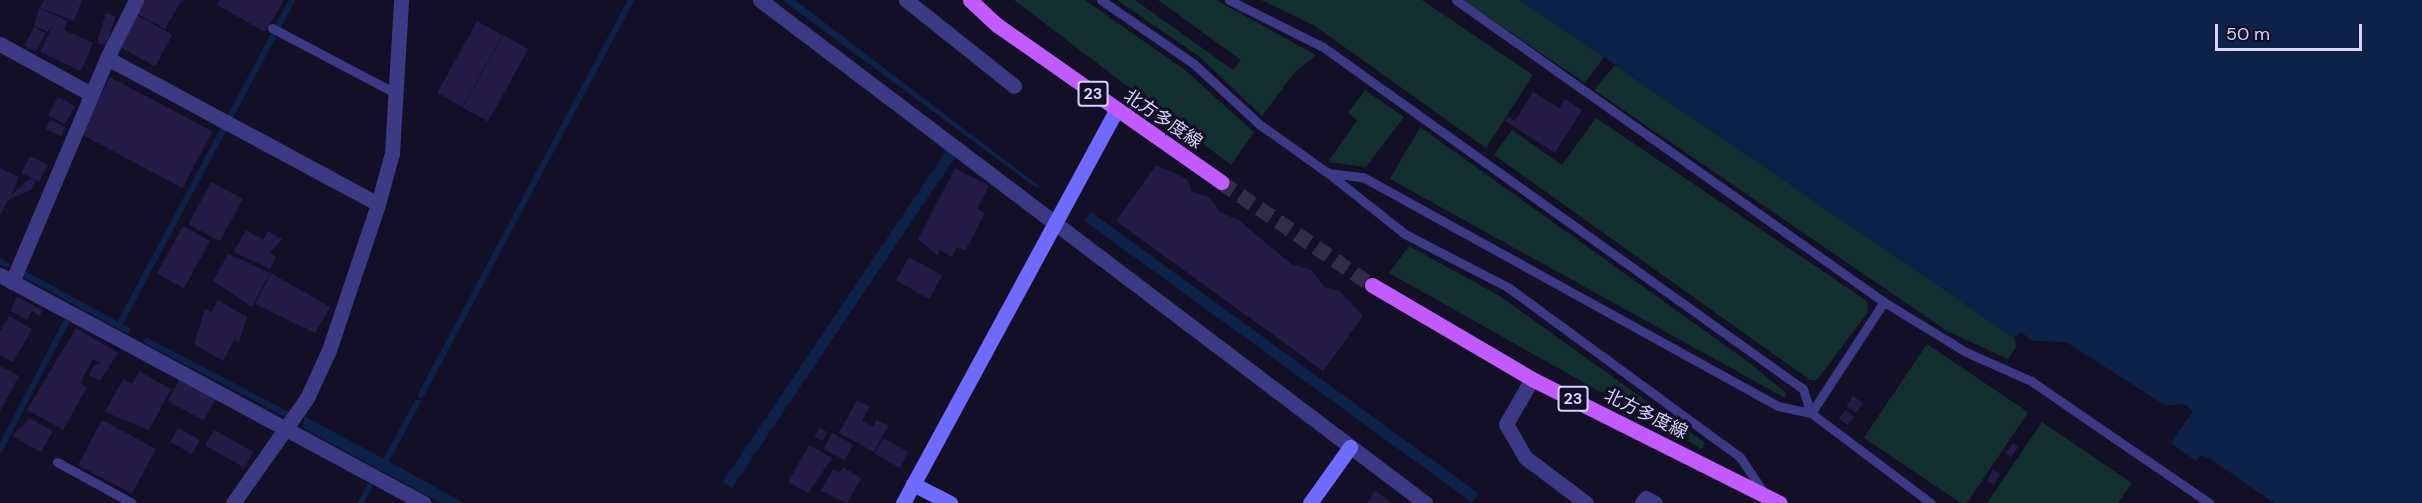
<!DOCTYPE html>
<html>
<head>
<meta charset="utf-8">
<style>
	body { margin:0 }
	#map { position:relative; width:2422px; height:503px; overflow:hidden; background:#130f26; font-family:"DM Sans","Noto Sans JP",sans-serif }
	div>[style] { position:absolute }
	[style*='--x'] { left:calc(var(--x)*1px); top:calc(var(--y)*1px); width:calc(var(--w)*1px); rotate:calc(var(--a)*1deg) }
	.green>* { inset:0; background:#12302f; transform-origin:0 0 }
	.water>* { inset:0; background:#0c2248; transform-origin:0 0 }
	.stream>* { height:6px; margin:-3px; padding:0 3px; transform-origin:3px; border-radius:3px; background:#0c2248 }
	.building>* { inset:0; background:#241b47; transform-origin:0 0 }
	.primary-tunnel>* { height:15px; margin-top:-7.5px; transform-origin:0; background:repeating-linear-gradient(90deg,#312d47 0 15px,transparent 0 23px) }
	.lane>* { height:9px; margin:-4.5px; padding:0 4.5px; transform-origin:4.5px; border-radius:4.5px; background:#3d3a85 }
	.street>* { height:15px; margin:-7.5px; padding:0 7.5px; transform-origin:7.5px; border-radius:7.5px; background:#3d3a85 }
	.secondary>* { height:15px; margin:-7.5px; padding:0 7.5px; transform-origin:7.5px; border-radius:7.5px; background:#6f6bff }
	.primary>* { height:15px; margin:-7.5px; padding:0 7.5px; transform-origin:7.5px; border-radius:7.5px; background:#c25bff }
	span { translate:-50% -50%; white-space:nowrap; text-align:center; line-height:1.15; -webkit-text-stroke:6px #130f26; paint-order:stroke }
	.shield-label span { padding:2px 4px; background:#130f26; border:2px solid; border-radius:4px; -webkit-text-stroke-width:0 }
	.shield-label { font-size:16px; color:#d9d4ff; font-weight:700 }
	.street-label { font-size:18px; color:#d9d4ff }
	.scale { position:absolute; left:2215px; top:24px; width:147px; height:27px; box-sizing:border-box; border:3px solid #d9d4ff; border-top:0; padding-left:8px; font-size:18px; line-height:21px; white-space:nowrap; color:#d9d4ff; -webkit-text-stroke:4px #130f26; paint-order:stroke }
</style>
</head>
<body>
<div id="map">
	<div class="green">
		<i style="clip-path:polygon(1014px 0,1085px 0,1185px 70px,1254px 132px,1231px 165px)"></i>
		<i style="clip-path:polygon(1117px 0,1135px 0,1233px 70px,1241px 60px,1158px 0,1216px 0,1316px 55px,1294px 73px,1262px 116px,1200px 57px)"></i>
		<i style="clip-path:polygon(1261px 0,1422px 0,1533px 75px,1486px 148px,1315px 26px)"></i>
		<i style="clip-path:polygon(1463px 0,1520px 0,1604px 57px,1585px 83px)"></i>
		<i style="clip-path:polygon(1615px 65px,2015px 338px,2016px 347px,2008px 359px,1947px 331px,1594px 90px)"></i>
		<i style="clip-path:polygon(1365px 90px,1404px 117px,1366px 167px,1328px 162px,1357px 120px,1348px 113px)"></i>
		<i style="clip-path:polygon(1596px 118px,1867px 301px,1868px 312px,1817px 380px,1810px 380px,1494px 155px,1512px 130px,1562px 165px)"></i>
		<i style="clip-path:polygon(1420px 127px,1747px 361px,1786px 393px,1785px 398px,1390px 179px)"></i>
		<i style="clip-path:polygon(1409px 246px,1500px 296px,1705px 443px,1702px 449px,1389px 273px)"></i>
		<i style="left:1927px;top:344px;width:122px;height:113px;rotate:34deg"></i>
		<i style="clip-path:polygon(2042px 422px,2132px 483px,2118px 503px,1987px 503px)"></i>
	</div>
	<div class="water">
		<i style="clip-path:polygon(782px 0,795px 0,1043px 189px,1034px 186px)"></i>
		<i style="clip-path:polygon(1520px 0,2422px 0,2422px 503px,2274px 503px,2212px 460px,2201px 455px,2196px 461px,2171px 443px,2193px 411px,2184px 404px,2166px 406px,2066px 342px,2033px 341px,2021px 332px,2015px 338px)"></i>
		<i style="left:948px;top:148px;width:11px;height:403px;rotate:34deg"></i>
		<i style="left:1091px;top:212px;width:479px;height:11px;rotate:36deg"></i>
		<i style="clip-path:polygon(304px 416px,388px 461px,464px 503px,441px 503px,303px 428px)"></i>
	</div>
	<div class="stream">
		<i style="--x:279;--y:25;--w:28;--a:-63"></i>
		<i style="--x:230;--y:117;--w:92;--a:-62"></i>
		<i style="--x:0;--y:261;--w:8;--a:30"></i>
		<i style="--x:26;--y:275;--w:115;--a:28.6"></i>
		<i style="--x:119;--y:325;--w:221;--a:-61.9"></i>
		<i style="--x:147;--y:341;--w:157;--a:27.7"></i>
		<i style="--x:421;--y:395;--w:447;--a:-62"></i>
		<i style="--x:0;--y:449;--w:143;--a:-62.5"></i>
		<i style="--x:383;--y:466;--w:72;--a:-61.6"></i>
		<i style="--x:361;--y:503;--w:18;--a:-63"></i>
	</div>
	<div class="building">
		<i style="clip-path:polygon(44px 0,82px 0,74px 21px,40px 8px)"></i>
		<i style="clip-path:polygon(144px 0,182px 0,165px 29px,136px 13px)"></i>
		<i style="clip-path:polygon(220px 0,284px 0,265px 32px,217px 5px)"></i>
		<i style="clip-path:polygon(39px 8px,68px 21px,64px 30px,93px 43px,81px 71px,40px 52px,53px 25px,48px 32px,34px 26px)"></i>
		<i style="left:106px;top:13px;width:10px;height:31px;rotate:17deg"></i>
		<i style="left:135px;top:14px;width:43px;height:36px;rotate:29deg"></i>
		<i style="left:477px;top:21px;width:29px;height:82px;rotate:29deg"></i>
		<i style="left:34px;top:27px;width:13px;height:21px;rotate:27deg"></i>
		<i style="left:503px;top:35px;width:29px;height:83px;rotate:29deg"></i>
		<i style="left:110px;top:77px;width:116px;height:64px;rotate:28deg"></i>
		<i style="clip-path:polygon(1533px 92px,1559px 108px,1565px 99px,1582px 110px,1555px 153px,1505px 121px,1508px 117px,1515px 121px)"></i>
		<i style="left:58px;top:97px;width:19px;height:21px;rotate:28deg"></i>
		<i style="left:50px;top:120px;width:17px;height:10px;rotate:25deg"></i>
		<i style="left:30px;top:156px;width:20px;height:19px;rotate:27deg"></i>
		<i style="clip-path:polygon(1156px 165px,1187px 179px,1192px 192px,1209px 197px,1221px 213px,1239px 220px,1291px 264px,1312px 270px,1324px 287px,1340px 291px,1363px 316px,1323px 371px,1116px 221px)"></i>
		<i style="clip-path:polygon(0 168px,19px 177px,11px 196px,30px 178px,35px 181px,31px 190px,8px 200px,0 216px)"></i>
		<i style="clip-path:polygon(955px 168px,989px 186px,977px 209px,985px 213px,965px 251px,957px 247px,952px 257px,940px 250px,937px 255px,918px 239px)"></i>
		<i style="left:211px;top:182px;width:36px;height:48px;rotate:28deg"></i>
		<i style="left:183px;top:226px;width:31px;height:54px;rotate:29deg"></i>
		<i style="clip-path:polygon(246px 230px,263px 240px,268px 231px,282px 239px,270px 253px,276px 257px,270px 269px,234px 252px)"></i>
		<i style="clip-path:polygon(228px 254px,270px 273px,252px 307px,213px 281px)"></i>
		<i style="left:909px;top:257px;width:38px;height:27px;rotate:29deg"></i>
		<i style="clip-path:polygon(271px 273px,330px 307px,315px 333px,255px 304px)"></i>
		<i style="clip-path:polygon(17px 297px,42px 310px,40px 316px,32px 311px,27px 320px,10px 311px)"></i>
		<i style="clip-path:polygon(218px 300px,247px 317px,239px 342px,234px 340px,223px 361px,194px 344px,205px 309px,211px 312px)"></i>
		<i style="clip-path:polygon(9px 316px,32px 329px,13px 362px,0 355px,0 331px)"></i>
		<i style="clip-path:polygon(76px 328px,118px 353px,100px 381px,89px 375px,94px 365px,102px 364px,93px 359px,80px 383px,87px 387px,63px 430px,27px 410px)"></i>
		<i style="clip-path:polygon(0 366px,19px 376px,0 411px)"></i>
		<i style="clip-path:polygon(139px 371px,171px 389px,149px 430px,105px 412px,123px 379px,132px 384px)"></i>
		<i style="left:179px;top:380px;width:41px;height:24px;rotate:28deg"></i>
		<i style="left:1853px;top:396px;width:12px;height:12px;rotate:35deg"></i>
		<i style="clip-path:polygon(857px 400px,870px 407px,862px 421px,873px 426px,877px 420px,888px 426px,874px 452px,839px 433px)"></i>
		<i style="left:1845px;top:410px;width:11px;height:11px;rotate:34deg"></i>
		<i style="clip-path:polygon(29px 418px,53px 431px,41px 452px,12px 436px)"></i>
		<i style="left:102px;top:420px;width:61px;height:51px;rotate:28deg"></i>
		<i style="left:178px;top:428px;width:25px;height:16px;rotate:29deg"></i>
		<i style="left:819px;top:428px;width:9px;height:10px;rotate:27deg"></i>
		<i style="left:214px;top:430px;width:45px;height:18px;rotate:29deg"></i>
		<i style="left:832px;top:433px;width:24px;height:18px;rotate:28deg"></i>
		<i style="left:883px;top:438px;width:29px;height:18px;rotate:29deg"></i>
		<i style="clip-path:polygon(2013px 443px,2018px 447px,2011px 457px,2005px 453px)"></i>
		<i style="clip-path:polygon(809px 445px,832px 458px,808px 493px,788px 482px)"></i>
		<i style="clip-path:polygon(843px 467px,861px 478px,847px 503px,821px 491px,833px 469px,840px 472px)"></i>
		<i style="left:1993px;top:470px;width:8px;height:12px;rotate:30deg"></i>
		<i style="clip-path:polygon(1375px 491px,1392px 503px,1367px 503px)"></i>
	</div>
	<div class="primary-tunnel">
		<i style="--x:1221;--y:182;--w:183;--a:34.3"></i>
	</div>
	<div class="lane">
		<i style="--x:1101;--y:0;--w:113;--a:34.5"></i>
		<i style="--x:1194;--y:64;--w:88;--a:42.7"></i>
		<i style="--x:1259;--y:124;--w:85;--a:35.4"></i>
		<i style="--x:1328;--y:173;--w:35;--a:7"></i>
		<i style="--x:1363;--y:177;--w:474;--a:28.9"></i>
		<i style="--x:1778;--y:406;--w:34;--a:12"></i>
		<i style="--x:1811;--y:413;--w:133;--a:-56.7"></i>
		<i style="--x:1229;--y:0;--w:105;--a:26.6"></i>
		<i style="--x:1323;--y:47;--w:589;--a:35.47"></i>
		<i style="--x:1803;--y:389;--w:25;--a:72"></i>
		<i style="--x:1811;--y:413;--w:150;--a:36.9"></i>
		<i style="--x:1456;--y:0;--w:524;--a:35.21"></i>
		<i style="--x:1884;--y:302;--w:96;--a:31.4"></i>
		<i style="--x:1966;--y:352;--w:71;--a:24"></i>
		<i style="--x:2031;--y:381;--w:216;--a:34.4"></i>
		<i style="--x:272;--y:28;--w:141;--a:27.8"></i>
		<i style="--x:1328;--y:173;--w:98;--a:38.4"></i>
		<i style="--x:1405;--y:234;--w:117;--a:27.4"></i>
		<i style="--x:1509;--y:288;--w:286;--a:36.2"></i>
		<i style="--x:1740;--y:457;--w:43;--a:56.3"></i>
		<i style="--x:57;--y:462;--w:85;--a:28.7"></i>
	</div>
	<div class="street">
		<i style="--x:760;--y:0;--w:834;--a:37.1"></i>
		<i style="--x:906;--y:0;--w:138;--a:38.5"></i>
		<i style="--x:0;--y:44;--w:104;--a:28.8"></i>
		<i style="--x:107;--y:58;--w:308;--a:28.3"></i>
		<i style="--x:0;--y:275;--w:481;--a:28.3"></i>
		<i style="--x:12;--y:282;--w:243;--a:-67"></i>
		<i style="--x:107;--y:58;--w:65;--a:-63.4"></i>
		<i style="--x:1532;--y:379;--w:52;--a:120"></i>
		<i style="--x:1506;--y:424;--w:39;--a:60"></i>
		<i style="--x:1526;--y:458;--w:75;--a:36.9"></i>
		<i style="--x:233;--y:503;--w:128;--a:-54.8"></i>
		<i style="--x:307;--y:398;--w:53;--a:-65.4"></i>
		<i style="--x:329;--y:350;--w:154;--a:-71.4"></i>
		<i style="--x:378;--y:204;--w:53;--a:-74.6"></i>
		<i style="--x:392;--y:153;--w:153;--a:-86.6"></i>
		<i style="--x:1642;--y:503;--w:6;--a:-51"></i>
		<i style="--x:1646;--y:498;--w:10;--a:29"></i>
	</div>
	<div class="secondary">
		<i style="--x:913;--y:484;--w:42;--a:27.2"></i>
		<i style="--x:903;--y:503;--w:447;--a:-61.5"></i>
		<i style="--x:1310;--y:503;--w:69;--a:-54.5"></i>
	</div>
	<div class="primary">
		<i style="--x:970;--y:0;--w:37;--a:43"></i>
		<i style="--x:997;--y:25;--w:274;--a:35"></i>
		<i style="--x:1372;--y:285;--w:186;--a:30.4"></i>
		<i style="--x:1532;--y:379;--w:277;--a:26.6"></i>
	</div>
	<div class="shield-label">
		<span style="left:1093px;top:94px">23</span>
		<span style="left:1573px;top:399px">23</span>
	</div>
	<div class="street-label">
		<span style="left:1163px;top:119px;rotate:34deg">北方多度線</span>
		<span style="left:1646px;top:414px;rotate:26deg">北方多度線</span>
	</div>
	<div class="scale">50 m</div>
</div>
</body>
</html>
